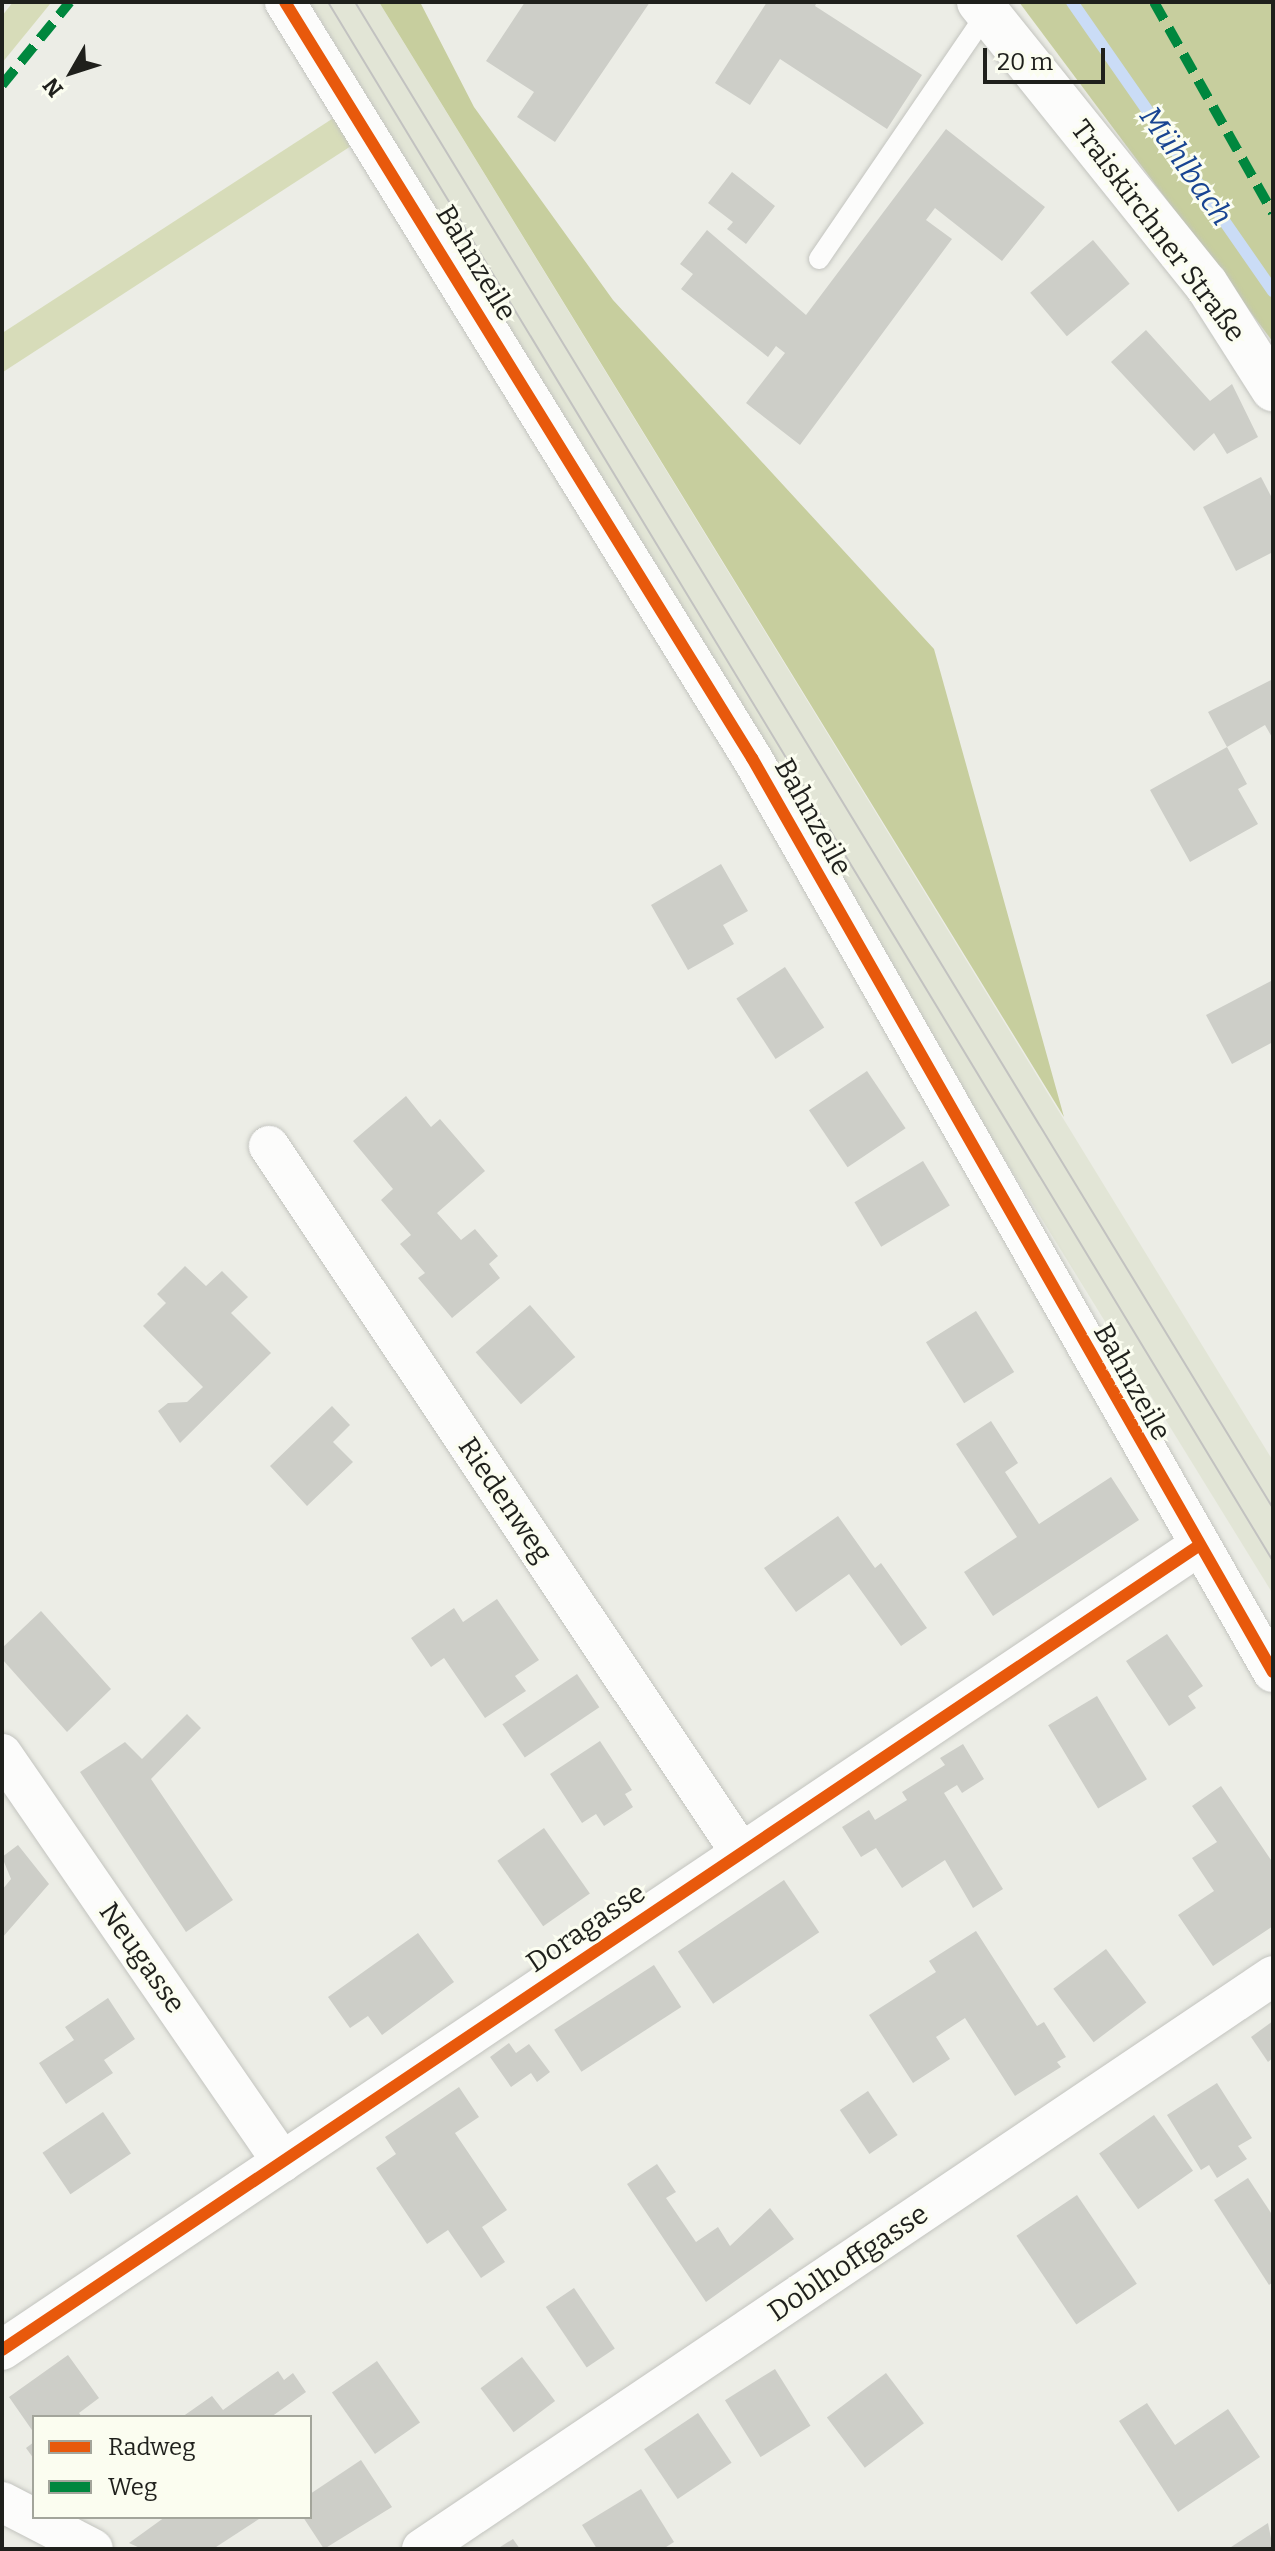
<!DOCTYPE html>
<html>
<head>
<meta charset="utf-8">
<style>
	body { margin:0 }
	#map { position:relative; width:1275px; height:2551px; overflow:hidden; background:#ecede6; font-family:Bitter,serif }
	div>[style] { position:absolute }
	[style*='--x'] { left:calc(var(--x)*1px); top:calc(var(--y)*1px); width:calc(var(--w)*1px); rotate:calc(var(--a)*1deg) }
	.built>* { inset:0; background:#e2e5d6 }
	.green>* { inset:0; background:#d7dcb9; transform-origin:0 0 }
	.forest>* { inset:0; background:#c7ce9e }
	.stream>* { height:12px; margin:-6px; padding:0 6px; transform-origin:6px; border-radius:6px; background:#cadcf6 }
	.building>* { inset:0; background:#cdcec8; transform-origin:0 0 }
	.roads { filter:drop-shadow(0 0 2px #c3c4bf) drop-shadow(0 0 2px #c3c4bf) }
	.lane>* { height:20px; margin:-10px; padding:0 10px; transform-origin:10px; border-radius:10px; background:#fcfcfb }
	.street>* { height:40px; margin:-20px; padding:0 20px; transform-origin:20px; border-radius:20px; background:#fcfcfb }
	.secondary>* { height:44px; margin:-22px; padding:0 22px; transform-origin:22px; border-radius:22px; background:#fcfcfb }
	.tram>* { height:2px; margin:-1px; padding:0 1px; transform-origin:1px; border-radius:1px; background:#c2c2c0 }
	.quiet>* { height:10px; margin-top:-5px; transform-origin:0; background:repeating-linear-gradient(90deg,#00873e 0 20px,transparent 0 30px) }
	.cycleway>* { height:12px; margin:-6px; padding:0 6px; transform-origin:6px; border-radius:6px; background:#e8590c }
	span { translate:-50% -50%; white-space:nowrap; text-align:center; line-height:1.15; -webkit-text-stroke:6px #fbfdf0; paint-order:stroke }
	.street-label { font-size:28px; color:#1f201c }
	.water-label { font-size:30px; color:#194592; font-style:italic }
	.frame { position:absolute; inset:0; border:4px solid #1f201c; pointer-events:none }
	.legend { position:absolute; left:32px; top:2415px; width:280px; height:104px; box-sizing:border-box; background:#fbfdf0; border:2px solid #a3a59b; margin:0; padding:10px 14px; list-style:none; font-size:24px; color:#1f201c }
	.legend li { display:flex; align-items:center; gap:16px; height:40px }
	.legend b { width:40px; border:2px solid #a3a59b }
	.north { position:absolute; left:32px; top:32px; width:80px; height:80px; -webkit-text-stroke:6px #fbfdf0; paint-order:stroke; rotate:231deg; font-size:22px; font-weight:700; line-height:32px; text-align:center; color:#1f201c }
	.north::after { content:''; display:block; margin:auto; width:28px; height:36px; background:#1f201c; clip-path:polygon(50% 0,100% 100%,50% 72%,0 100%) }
	.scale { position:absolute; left:983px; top:48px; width:122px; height:36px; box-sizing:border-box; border:4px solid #1f201c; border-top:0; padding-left:10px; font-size:24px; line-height:28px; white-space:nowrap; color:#1f201c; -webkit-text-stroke:6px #fbfdf0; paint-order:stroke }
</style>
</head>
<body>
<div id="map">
	<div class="built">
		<i style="clip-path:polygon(310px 2px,379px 2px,1273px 1461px,1273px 1594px,953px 1075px)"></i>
	</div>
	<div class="green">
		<i style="clip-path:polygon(13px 2px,50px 4px,2px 63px,2px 16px)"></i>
		<i style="left:335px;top:117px;width:33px;height:502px;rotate:57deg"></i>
	</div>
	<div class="forest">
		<i style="clip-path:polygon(379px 2px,420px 2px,474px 107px,613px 300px,934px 649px,1064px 1117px)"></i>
		<i style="clip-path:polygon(1019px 2px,1273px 2px,1273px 342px)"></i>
	</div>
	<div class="stream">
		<i style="--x:1072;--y:2;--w:352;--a:55.2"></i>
	</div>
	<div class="building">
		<i style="clip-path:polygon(525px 2px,650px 2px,555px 142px,517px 117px,534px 92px,486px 61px)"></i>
		<i style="clip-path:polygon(767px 2px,817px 2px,815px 6px,922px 75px,887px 129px,780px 59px,750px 105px,715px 83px)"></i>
		<i style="clip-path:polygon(946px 129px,1045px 207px,1002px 261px,935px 208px,926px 220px,952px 239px,800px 445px,746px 403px,785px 353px,776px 346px,768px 357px,681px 289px,693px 274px,680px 264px,707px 230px,806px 315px)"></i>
		<i style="clip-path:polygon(732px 172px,775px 206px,746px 244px,727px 229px,733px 222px,708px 203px)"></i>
		<i style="left:1093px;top:240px;width:57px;height:82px;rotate:50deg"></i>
		<i style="clip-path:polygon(1146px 330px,1210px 401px,1232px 384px,1258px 437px,1227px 454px,1214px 433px,1194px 451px,1111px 362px)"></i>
		<i style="clip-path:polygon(1261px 477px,1273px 500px,1273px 552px,1236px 571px,1203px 507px)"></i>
		<i style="clip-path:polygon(1273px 679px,1273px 739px,1265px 725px,1227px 747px,1208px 712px)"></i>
		<i style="clip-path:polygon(1227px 747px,1247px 784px,1238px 789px,1258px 824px,1190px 862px,1150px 790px)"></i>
		<i style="clip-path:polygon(721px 864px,748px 911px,723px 925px,734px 944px,688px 970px,651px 905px)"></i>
		<i style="left:785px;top:967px;width:72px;height:58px;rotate:57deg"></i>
		<i style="clip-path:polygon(1273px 980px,1273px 1042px,1232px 1064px,1206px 1015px)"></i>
		<i style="left:867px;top:1071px;width:69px;height:70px;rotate:56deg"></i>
		<i style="clip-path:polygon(406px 1096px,431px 1127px,440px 1119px,485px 1171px,437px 1213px,461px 1240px,475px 1229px,498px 1256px,489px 1264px,500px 1278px,452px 1318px,418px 1278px,425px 1273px,400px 1244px,411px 1235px,381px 1200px,393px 1189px,353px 1141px)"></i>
		<i style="left:923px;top:1161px;width:52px;height:80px;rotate:59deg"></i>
		<i style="clip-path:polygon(185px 1266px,206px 1286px,222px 1271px,248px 1297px,231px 1313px,271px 1353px,180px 1443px,158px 1411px,168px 1403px,187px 1402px,203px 1387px,143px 1326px,166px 1303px,157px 1294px)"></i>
		<i style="left:530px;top:1305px;width:69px;height:72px;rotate:49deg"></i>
		<i style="left:976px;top:1311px;width:72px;height:59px;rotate:58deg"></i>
		<i style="clip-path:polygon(332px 1406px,350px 1425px,333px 1442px,353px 1462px,307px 1506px,270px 1466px)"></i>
		<i style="clip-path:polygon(991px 1421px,1018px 1463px,1005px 1472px,1039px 1524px,1111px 1477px,1139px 1520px,993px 1616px,964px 1572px,1017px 1537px,956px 1444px)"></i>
		<i style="clip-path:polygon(838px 1516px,875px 1568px,881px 1563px,927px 1628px,901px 1646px,849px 1574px,796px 1612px,764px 1568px)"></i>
		<i style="clip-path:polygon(497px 1599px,539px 1660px,515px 1676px,526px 1691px,485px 1718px,444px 1658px,431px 1667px,411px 1638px,454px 1608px,463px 1622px)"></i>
		<i style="clip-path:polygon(41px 1611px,111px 1689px,67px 1732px,2px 1659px,2px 1648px)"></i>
		<i style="clip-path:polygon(1167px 1634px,1203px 1686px,1188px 1696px,1196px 1708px,1169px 1726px,1126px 1661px)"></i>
		<i style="left:577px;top:1674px;width:40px;height:90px;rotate:56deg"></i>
		<i style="left:1097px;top:1696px;width:97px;height:57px;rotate:59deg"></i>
		<i style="clip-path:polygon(187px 1714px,201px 1728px,151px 1779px,233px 1900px,186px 1932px,80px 1772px,125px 1742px,142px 1759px)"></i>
		<i style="clip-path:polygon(600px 1741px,632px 1790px,625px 1794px,633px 1807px,604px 1826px,596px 1814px,582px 1823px,550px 1774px)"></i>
		<i style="clip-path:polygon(963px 1744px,984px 1779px,962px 1793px,957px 1785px,944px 1793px,1003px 1889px,973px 1908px,945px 1860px,902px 1888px,876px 1848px,861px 1857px,842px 1827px,869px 1810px,875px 1820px,907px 1800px,902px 1792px,945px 1765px,940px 1758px)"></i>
		<i style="clip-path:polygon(1221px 1786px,1273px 1863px,1273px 1926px,1213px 1966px,1178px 1915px,1214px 1891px,1192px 1858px,1217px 1842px,1192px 1806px)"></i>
		<i style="left:544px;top:1828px;width:80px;height:57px;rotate:55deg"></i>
		<i style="clip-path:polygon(18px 1845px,49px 1884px,2px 1938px,2px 1890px,11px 1879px,2px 1857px)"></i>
		<i style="left:784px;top:1880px;width:63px;height:128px;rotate:56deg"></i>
		<i style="clip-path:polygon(976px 1931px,1037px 2026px,1044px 2022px,1066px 2057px,1057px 2062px,1061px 2067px,1015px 2096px,965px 2018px,936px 2037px,950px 2059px,913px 2083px,869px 2015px,936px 1972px,929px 1961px)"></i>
		<i style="clip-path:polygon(418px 1933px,454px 1982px,382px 2035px,368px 2016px,350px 2028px,328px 1997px)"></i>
		<i style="left:1106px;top:1949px;width:67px;height:66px;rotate:53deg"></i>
		<i style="left:654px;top:1965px;width:50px;height:119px;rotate:57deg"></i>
		<i style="clip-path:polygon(108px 1998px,135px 2039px,104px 2060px,113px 2073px,66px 2104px,39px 2063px,74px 2040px,65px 2027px)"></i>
		<i style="clip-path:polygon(1273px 2021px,1273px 2058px,1268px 2062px,1251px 2037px)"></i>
		<i style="clip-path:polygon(509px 2043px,516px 2053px,529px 2044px,550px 2072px,537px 2082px,531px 2073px,511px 2087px,490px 2057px)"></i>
		<i style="clip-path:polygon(1217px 2083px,1252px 2138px,1238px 2146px,1247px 2159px,1217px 2178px,1209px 2165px,1201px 2170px,1167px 2115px)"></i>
		<i style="clip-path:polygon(459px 2087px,479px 2117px,455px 2133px,507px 2210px,482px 2227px,505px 2262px,481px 2278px,448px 2230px,427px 2244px,376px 2168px,396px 2154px,385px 2137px)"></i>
		<i style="left:868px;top:2091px;width:53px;height:34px;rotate:56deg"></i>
		<i style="left:103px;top:2112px;width:50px;height:73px;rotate:56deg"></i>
		<i style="left:1154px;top:2115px;width:68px;height:67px;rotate:55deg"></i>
		<i style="clip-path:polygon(657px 2164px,676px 2192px,666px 2198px,696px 2242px,718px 2227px,730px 2246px,770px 2208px,794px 2239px,706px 2302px,627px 2184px)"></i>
		<i style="clip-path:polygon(1248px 2178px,1273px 2216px,1273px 2282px,1269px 2285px,1214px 2200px)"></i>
		<i style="left:1077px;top:2195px;width:107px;height:73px;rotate:56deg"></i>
		<i style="left:574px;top:2288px;width:73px;height:34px;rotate:56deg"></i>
		<i style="clip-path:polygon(68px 2355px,99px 2398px,79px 2413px,82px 2417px,34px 2417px,34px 2433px,9px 2397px)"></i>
		<i style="left:522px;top:2357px;width:55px;height:52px;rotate:53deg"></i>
		<i style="left:377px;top:2361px;width:75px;height:55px;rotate:55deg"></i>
		<i style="left:775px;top:2369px;width:67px;height:59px;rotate:58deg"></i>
		<i style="clip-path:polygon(278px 2371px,284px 2380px,293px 2373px,306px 2392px,271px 2417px,182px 2417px,212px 2396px,223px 2410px)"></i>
		<i style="left:886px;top:2373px;width:63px;height:74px;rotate:53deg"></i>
		<i style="clip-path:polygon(1147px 2403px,1175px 2445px,1228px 2409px,1260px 2457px,1178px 2512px,1119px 2421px)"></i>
		<i style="left:698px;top:2413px;width:60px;height:65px;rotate:56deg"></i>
		<i style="clip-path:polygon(34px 2442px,34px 2459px,26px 2448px)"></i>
		<i style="clip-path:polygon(361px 2460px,392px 2507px,324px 2549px,303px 2517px,310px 2517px,310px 2494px)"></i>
		<i style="clip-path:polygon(641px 2489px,674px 2542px,663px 2549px,597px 2549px,582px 2525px)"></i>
		<i style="clip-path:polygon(165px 2517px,262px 2517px,213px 2549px,142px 2549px,129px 2543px)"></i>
		<i style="clip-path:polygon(1268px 2523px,1273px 2549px,1228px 2549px)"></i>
		<i style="clip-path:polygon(513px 2539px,520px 2549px,497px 2549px)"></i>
	</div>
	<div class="roads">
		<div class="lane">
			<i style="--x:819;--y:259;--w:300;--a:-55.7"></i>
		</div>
		<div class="street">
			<i style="--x:285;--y:2;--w:889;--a:58.3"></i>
			<i style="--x:752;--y:758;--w:1052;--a:60.32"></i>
			<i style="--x:269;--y:1146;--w:850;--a:56.27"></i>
			<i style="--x:2;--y:1754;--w:495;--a:55.5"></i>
			<i style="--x:2;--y:2350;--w:1440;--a:-33.9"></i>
			<i style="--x:2;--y:2502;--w:102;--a:27.3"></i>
			<i style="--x:422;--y:2549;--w:1026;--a:-33.95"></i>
		</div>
		<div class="secondary">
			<i style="--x:979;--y:2;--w:362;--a:51.2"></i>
			<i style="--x:1206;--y:284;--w:125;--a:57.5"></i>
		</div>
	</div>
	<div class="tram">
		<i style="--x:328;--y:2;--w:1823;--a:58.78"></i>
		<i style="--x:355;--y:2;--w:1764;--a:58.64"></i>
	</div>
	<div class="quiet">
		<i style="--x:1154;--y:2;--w:242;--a:60.6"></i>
		<i style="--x:2;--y:85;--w:107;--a:-50.7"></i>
	</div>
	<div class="cycleway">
		<i style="--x:285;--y:2;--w:889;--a:58.3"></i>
		<i style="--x:752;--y:758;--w:1052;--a:60.32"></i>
		<i style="--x:2;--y:2350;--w:1440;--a:-33.9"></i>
	</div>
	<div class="street-label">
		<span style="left:1158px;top:231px;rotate:53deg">Traiskirchner Straße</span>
		<span style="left:476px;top:263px;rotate:59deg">Bahnzeile</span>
		<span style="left:813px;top:817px;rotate:61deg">Bahnzeile</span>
		<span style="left:1132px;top:1382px;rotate:61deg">Bahnzeile</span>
		<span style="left:505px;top:1500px;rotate:56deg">Riedenweg</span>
		<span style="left:586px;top:1928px;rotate:-34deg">Doragasse</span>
		<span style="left:142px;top:1958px;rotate:55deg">Neugasse</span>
		<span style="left:848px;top:2263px;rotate:-34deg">Doblhoffgasse</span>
	</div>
	<div class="water-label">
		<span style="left:1186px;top:166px;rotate:55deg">Mühlbach</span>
	</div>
	<div class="frame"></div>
	<ul class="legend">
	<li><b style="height:10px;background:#e8590c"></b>Radweg</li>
	<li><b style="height:10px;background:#00873e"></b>Weg</li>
	</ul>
	<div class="north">N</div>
	<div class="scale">20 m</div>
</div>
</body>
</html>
